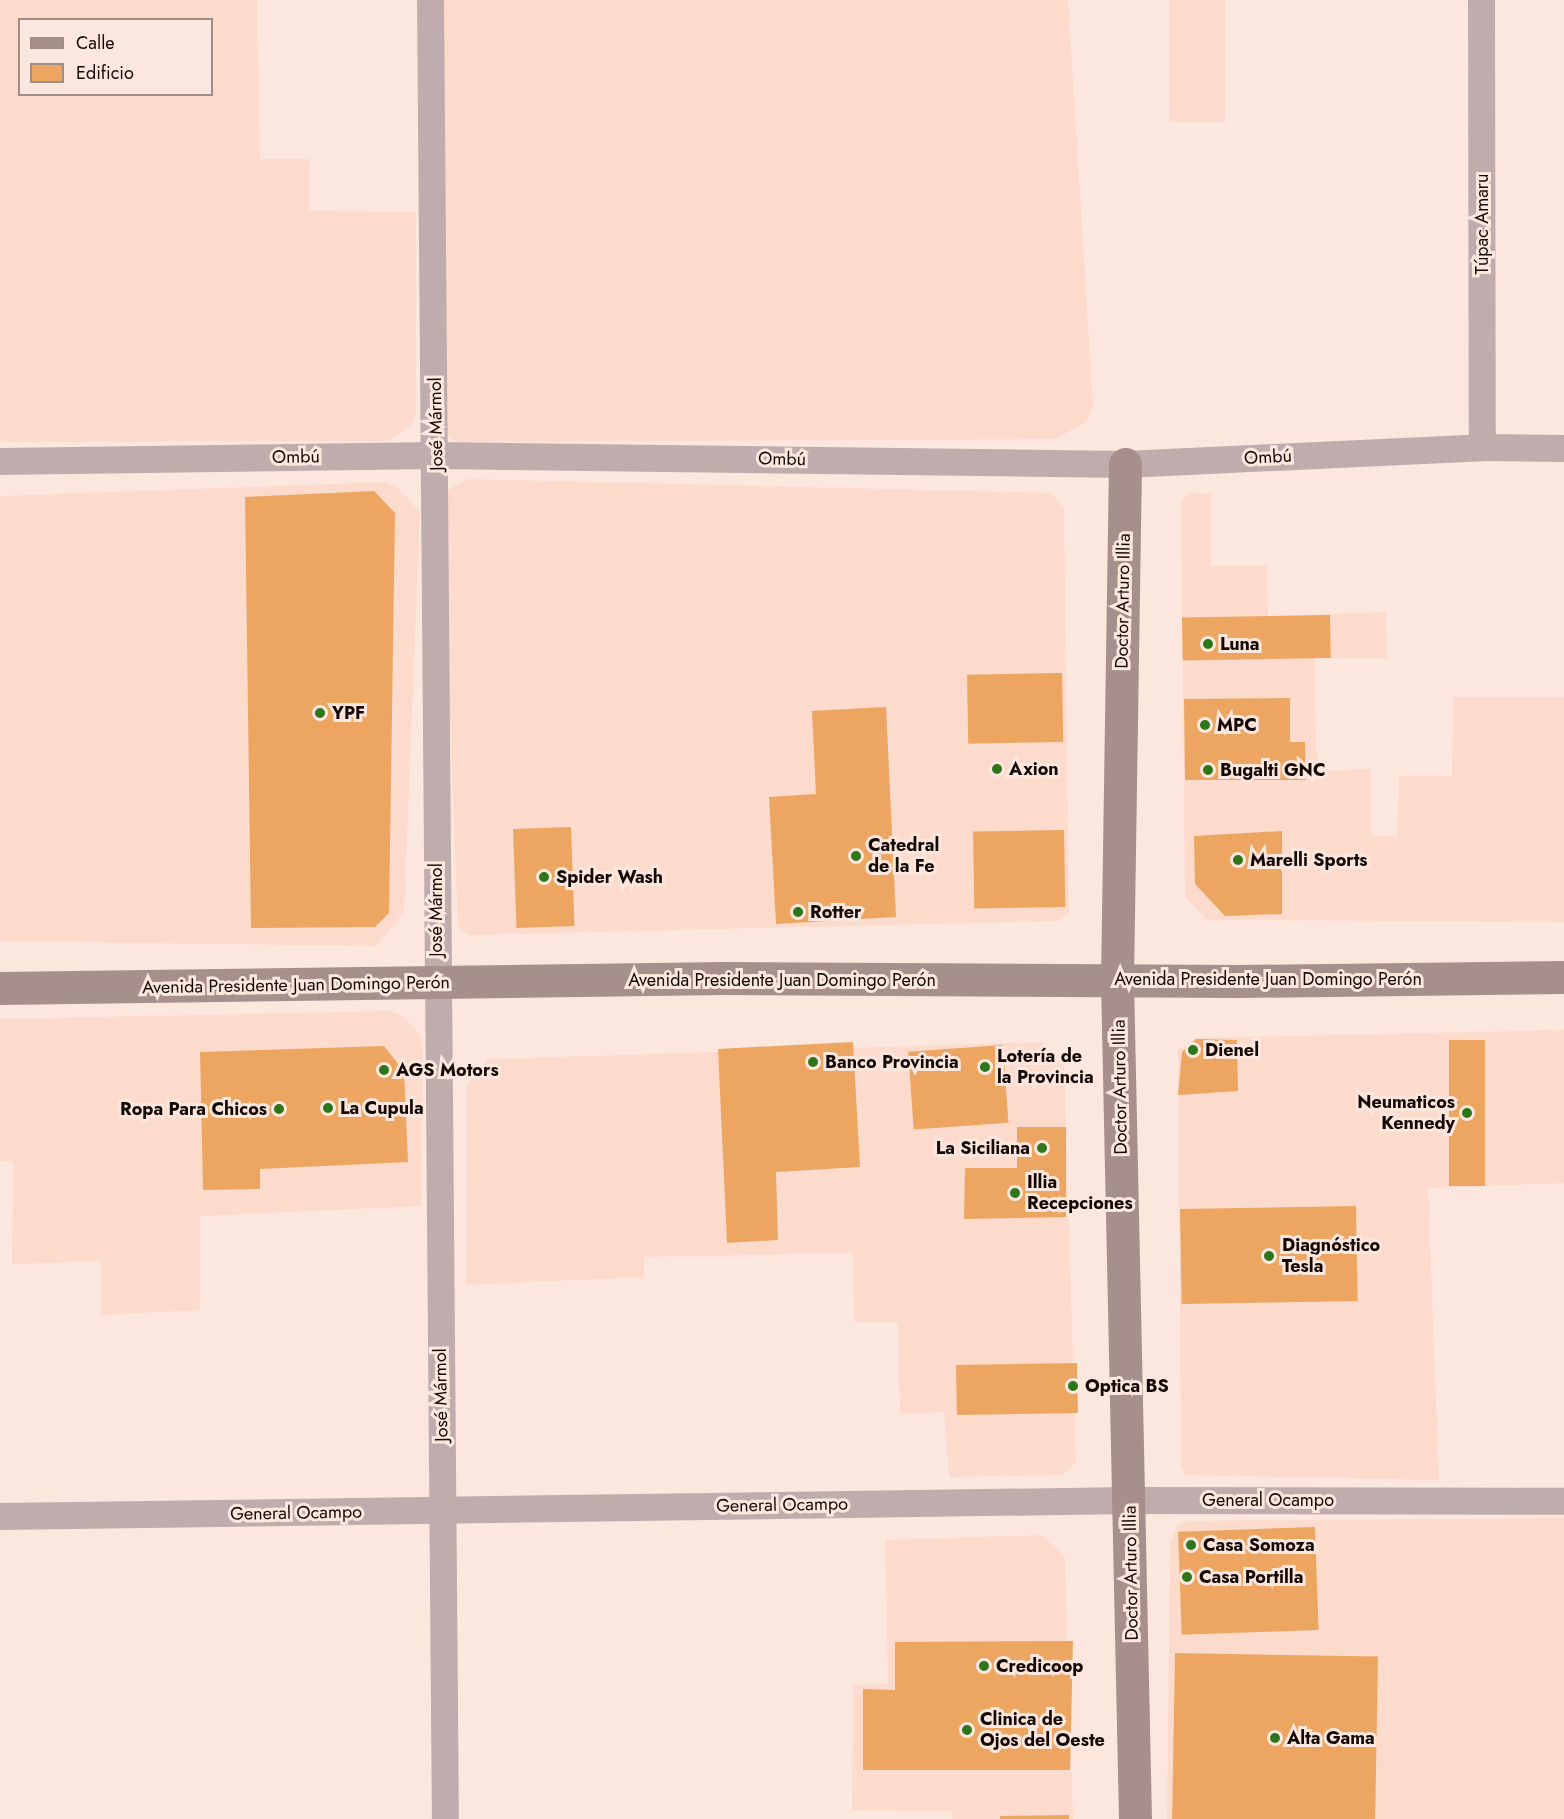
<!DOCTYPE html>
<html>
<head>
<meta charset="utf-8">
<style>
	body { margin:0 }
	#map { position:relative; width:1564px; height:1819px; overflow:hidden; background:#fce7df; font-family:Jost,sans-serif }
	div>[style] { position:absolute }
	[style*='--x'] { left:calc(var(--x)*1px); top:calc(var(--y)*1px); width:calc(var(--w)*1px); rotate:calc(var(--a)*1deg) }
	.built>* { inset:0; background:#fcdbcd; transform-origin:0 0 }
	.building>* { inset:0; background:#eda662; transform-origin:0 0 }
	.street>* { height:27px; margin:-13.5px; padding:0 13.5px; transform-origin:13.5px; border-radius:13.5px; background:#beadac }
	.secondary>* { height:33px; margin:-16.5px; padding:0 16.5px; transform-origin:16.5px; border-radius:16.5px; background:#a78f8c }
	.dots>* { width:16px; height:16px; translate:-50% -50%; box-sizing:border-box; border:3px solid #fce7df; border-radius:50% }
	span { translate:-50% -50%; white-space:nowrap; text-align:center; line-height:1.15; -webkit-text-stroke:6px #fce7df; paint-order:stroke }
	.street-label { font-size:18px; color:#140905 }
	.poi-label { font-size:18px; color:#140905; font-weight:700 }
	.left { translate:0 -50%; text-align:left }
	.right { translate:-100% -50%; text-align:right }
	.legend { position:absolute; left:18px; top:18px; width:195px; height:78px; box-sizing:border-box; background:#fce7df; border:2px solid #9f8e88; margin:0; padding:8px 10px; list-style:none; font-size:18px; color:#140905 }
	.legend li { display:flex; align-items:center; gap:12px; height:30px }
	.legend b { width:30px; border:2px solid #9f8e88 }
</style>
</head>
<body>
<div id="map">
	<div class="built">
		<i style="clip-path:polygon(evenodd,0 0,257px 0,260px 159px,309px 159px,309px 211px,416px 212px,416px 414px,411px 425px,388px 441px,0 442px,0 0,20px 20px,212px 20px,212px 94px,20px 94px,20px 20px)"></i>
		<i style="clip-path:polygon(440px 0,1068px 0,1093px 405px,1087px 421px,1056px 439px,455px 442px,447px 435px)"></i>
		<i style="left:1169px;top:0;width:56px;height:122px"></i>
		<i style="clip-path:polygon(467px 479px,1051px 493px,1064px 508px,1069px 914px,1058px 921px,469px 935px,458px 927px,442px 506px,448px 490px)"></i>
		<i style="clip-path:polygon(386px 482px,398px 488px,420px 512px,404px 912px,376px 946px,0 941px,0 496px)"></i>
		<i style="clip-path:polygon(1188px 493px,1211px 494px,1211px 566px,1267px 566px,1268px 616px,1386px 612px,1387px 658px,1314px 658px,1317px 771px,1371px 769px,1371px 836px,1397px 836px,1399px 776px,1452px 776px,1453px 697px,1564px 697px,1564px 922px,1207px 920px,1185px 897px,1181px 504px)"></i>
		<i style="clip-path:polygon(391px 1011px,404px 1017px,418px 1032px,423px 1045px,421px 1206px,200px 1216px,200px 1310px,101px 1315px,101px 1261px,12px 1264px,13px 1161px,0 1161px,0 1019px)"></i>
		<i style="clip-path:polygon(1564px 1030px,1564px 1183px,1428px 1188px,1439px 1480px,1185px 1475px,1181px 1466px,1178px 1050px,1196px 1038px)"></i>
		<i style="clip-path:polygon(1042px 1042px,1064px 1060px,1076px 1463px,1061px 1475px,949px 1477px,944px 1412px,900px 1414px,898px 1322px,854px 1322px,853px 1253px,644px 1257px,644px 1277px,466px 1285px,467px 1086px,488px 1059px)"></i>
		<i style="clip-path:polygon(1564px 1518px,1564px 1819px,1167px 1819px,1170px 1544px,1177px 1526px,1188px 1521px)"></i>
		<i style="clip-path:polygon(1042px 1535px,1065px 1557px,1073px 1819px,952px 1819px,951px 1811px,852px 1810px,853px 1685px,888px 1684px,885px 1540px)"></i>
	</div>
	<div class="building">
		<i style="clip-path:polygon(374px 491px,395px 513px,389px 913px,375px 927px,251px 928px,245px 497px)"></i>
		<i style="left:1330px;top:615px;width:43px;height:148px;rotate:89deg"></i>
		<i style="left:1062px;top:673px;width:69px;height:95px;rotate:89deg"></i>
		<i style="clip-path:polygon(1290px 698px,1290px 742px,1305px 742px,1306px 780px,1185px 780px,1184px 699px)"></i>
		<i style="clip-path:polygon(886px 707px,896px 917px,776px 924px,769px 797px,816px 794px,812px 711px)"></i>
		<i style="left:571px;top:827px;width:99px;height:58px;rotate:88deg"></i>
		<i style="left:1064px;top:830px;width:77px;height:91px;rotate:89deg"></i>
		<i style="clip-path:polygon(1282px 831px,1282px 914px,1225px 916px,1195px 884px,1194px 836px)"></i>
		<i style="clip-path:polygon(1196px 1039px,1237px 1040px,1238px 1091px,1178px 1095px,1182px 1052px)"></i>
		<i style="left:1449px;top:1040px;width:36px;height:146px"></i>
		<i style="clip-path:polygon(853px 1042px,860px 1167px,776px 1172px,778px 1240px,727px 1243px,718px 1049px)"></i>
		<i style="left:1003px;top:1045px;width:78px;height:95px;rotate:86deg"></i>
		<i style="clip-path:polygon(384px 1046px,404px 1071px,408px 1162px,260px 1169px,260px 1189px,203px 1190px,200px 1052px)"></i>
		<i style="clip-path:polygon(1017px 1127px,1066px 1127px,1066px 1217px,964px 1219px,965px 1168px,1017px 1168px)"></i>
		<i style="left:1356px;top:1206px;width:95px;height:176px;rotate:89deg"></i>
		<i style="left:1077px;top:1363px;width:50px;height:121px;rotate:89deg"></i>
		<i style="left:1315px;top:1527px;width:103px;height:137px;rotate:88deg"></i>
		<i style="clip-path:polygon(1073px 1641px,1070px 1770px,863px 1770px,863px 1689px,895px 1690px,895px 1642px)"></i>
		<i style="left:1175px;top:1653px;width:203px;height:166px;rotate:1deg"></i>
		<i style="clip-path:polygon(1069px 1815px,1069px 1819px,1000px 1819px,1000px 1816px)"></i>
	</div>
	<div class="street">
		<i style="--x:430;--y:0;--w:1819;--a:89.53"></i>
		<i style="--x:1481;--y:0;--w:447;--a:89.9"></i>
		<i style="--x:0;--y:461;--w:436;--a:-0.8"></i>
		<i style="--x:436;--y:455;--w:689;--a:0.75"></i>
		<i style="--x:1125;--y:464;--w:357;--a:-2.7"></i>
		<i style="--x:1482;--y:447;--w:82;--a:0.7"></i>
		<i style="--x:0;--y:1516;--w:1130;--a:-0.81"></i>
		<i style="--x:1130;--y:1500;--w:434;--a:0.1"></i>
	</div>
	<div class="secondary">
		<i style="--x:1125;--y:464;--w:517;--a:90.89"></i>
		<i style="--x:1117;--y:981;--w:838;--a:88.77"></i>
		<i style="--x:0;--y:988;--w:724;--a:-0.79"></i>
		<i style="--x:724;--y:978;--w:516;--a:0.33"></i>
		<i style="--x:1240;--y:981;--w:324;--a:-0.7"></i>
	</div>
	<div class="dots">
		<i style="left:1208px;top:644px;background:#2e761a"></i>
		<i style="left:320px;top:713px;background:#2e761a"></i>
		<i style="left:1205px;top:725px;background:#2e761a"></i>
		<i style="left:997px;top:769px;background:#2e761a"></i>
		<i style="left:1208px;top:770px;background:#2e761a"></i>
		<i style="left:856px;top:856px;background:#2e761a"></i>
		<i style="left:1238px;top:860px;background:#2e761a"></i>
		<i style="left:544px;top:877px;background:#2e761a"></i>
		<i style="left:798px;top:912px;background:#2e761a"></i>
		<i style="left:1193px;top:1050px;background:#2e761a"></i>
		<i style="left:813px;top:1062px;background:#2e761a"></i>
		<i style="left:985px;top:1067px;background:#2e761a"></i>
		<i style="left:384px;top:1070px;background:#2e761a"></i>
		<i style="left:328px;top:1108px;background:#2e761a"></i>
		<i style="left:279px;top:1109px;background:#2e761a"></i>
		<i style="left:1467px;top:1113px;background:#2e761a"></i>
		<i style="left:1042px;top:1148px;background:#2e761a"></i>
		<i style="left:1015px;top:1193px;background:#2e761a"></i>
		<i style="left:1269px;top:1256px;background:#2e761a"></i>
		<i style="left:1073px;top:1386px;background:#2e761a"></i>
		<i style="left:1191px;top:1545px;background:#2e761a"></i>
		<i style="left:1187px;top:1577px;background:#2e761a"></i>
		<i style="left:984px;top:1666px;background:#2e761a"></i>
		<i style="left:967px;top:1730px;background:#2e761a"></i>
		<i style="left:1275px;top:1738px;background:#2e761a"></i>
	</div>
	<div class="street-label">
		<span style="left:1482px;top:224px;rotate:-90deg">Túpac Amaru</span>
		<span style="left:436px;top:424px;rotate:-91deg">José Mármol</span>
		<span style="left:296px;top:457px;rotate:-1deg">Ombú</span>
		<span style="left:1268px;top:457px;rotate:-3deg">Ombú</span>
		<span style="left:782px;top:459px;rotate:1deg">Ombú</span>
		<span style="left:1123px;top:601px;rotate:-89deg">Doctor Arturo Illia</span>
		<span style="left:436px;top:910px;rotate:-90deg">José Mármol</span>
		<span style="left:1268px;top:979px">Avenida Presidente Juan Domingo Perón</span>
		<span style="left:782px;top:980px">Avenida Presidente Juan Domingo Perón</span>
		<span style="left:296px;top:985px;rotate:-1deg">Avenida Presidente Juan Domingo Perón</span>
		<span style="left:1120px;top:1087px;rotate:-91deg">Doctor Arturo Illia</span>
		<span style="left:441px;top:1395px;rotate:-91deg">José Mármol</span>
		<span style="left:1268px;top:1500px">General Ocampo</span>
		<span style="left:782px;top:1505px;rotate:-1deg">General Ocampo</span>
		<span style="left:296px;top:1513px;rotate:-1deg">General Ocampo</span>
		<span style="left:1131px;top:1573px;rotate:-91deg">Doctor Arturo Illia</span>
	</div>
	<div class="poi-label">
		<span class="left" style="left:1220px;top:644px">Luna</span>
		<span class="left" style="left:332px;top:713px">YPF</span>
		<span class="left" style="left:1217px;top:725px">MPC</span>
		<span class="left" style="left:1009px;top:769px">Axion</span>
		<span class="left" style="left:1220px;top:770px">Bugalti GNC</span>
		<span class="left" style="left:868px;top:856px">Catedral<br>de la Fe</span>
		<span class="left" style="left:1250px;top:860px">Marelli Sports</span>
		<span class="left" style="left:556px;top:877px">Spider Wash</span>
		<span class="left" style="left:810px;top:912px">Rotter</span>
		<span class="left" style="left:1205px;top:1050px">Dienel</span>
		<span class="left" style="left:997px;top:1067px">Lotería de<br>la Provincia</span>
		<span class="left" style="left:825px;top:1062px">Banco Provincia</span>
		<span class="left" style="left:396px;top:1070px">AGS Motors</span>
		<span class="right" style="left:1455px;top:1113px">Neumaticos<br>Kennedy</span>
		<span class="left" style="left:340px;top:1108px">La Cupula</span>
		<span class="right" style="left:267px;top:1109px">Ropa Para Chicos</span>
		<span class="right" style="left:1030px;top:1148px">La Siciliana</span>
		<span class="left" style="left:1027px;top:1193px">Illia<br>Recepciones</span>
		<span class="left" style="left:1282px;top:1256px">Diagnóstico<br>Tesla</span>
		<span class="left" style="left:1085px;top:1386px">Optica BS</span>
		<span class="left" style="left:1203px;top:1545px">Casa Somoza</span>
		<span class="left" style="left:1199px;top:1577px">Casa Portilla</span>
		<span class="left" style="left:996px;top:1666px">Credicoop</span>
		<span class="left" style="left:980px;top:1730px">Clinica de<br>Ojos del Oeste</span>
		<span class="left" style="left:1287px;top:1738px">Alta Gama</span>
	</div>
	<ul class="legend">
	<li><b style="height:8px;background:#a78f8c"></b>Calle</li>
	<li><b style="height:16px;background:#eda662"></b>Edificio</li>
	</ul>
</div>
</body>
</html>
